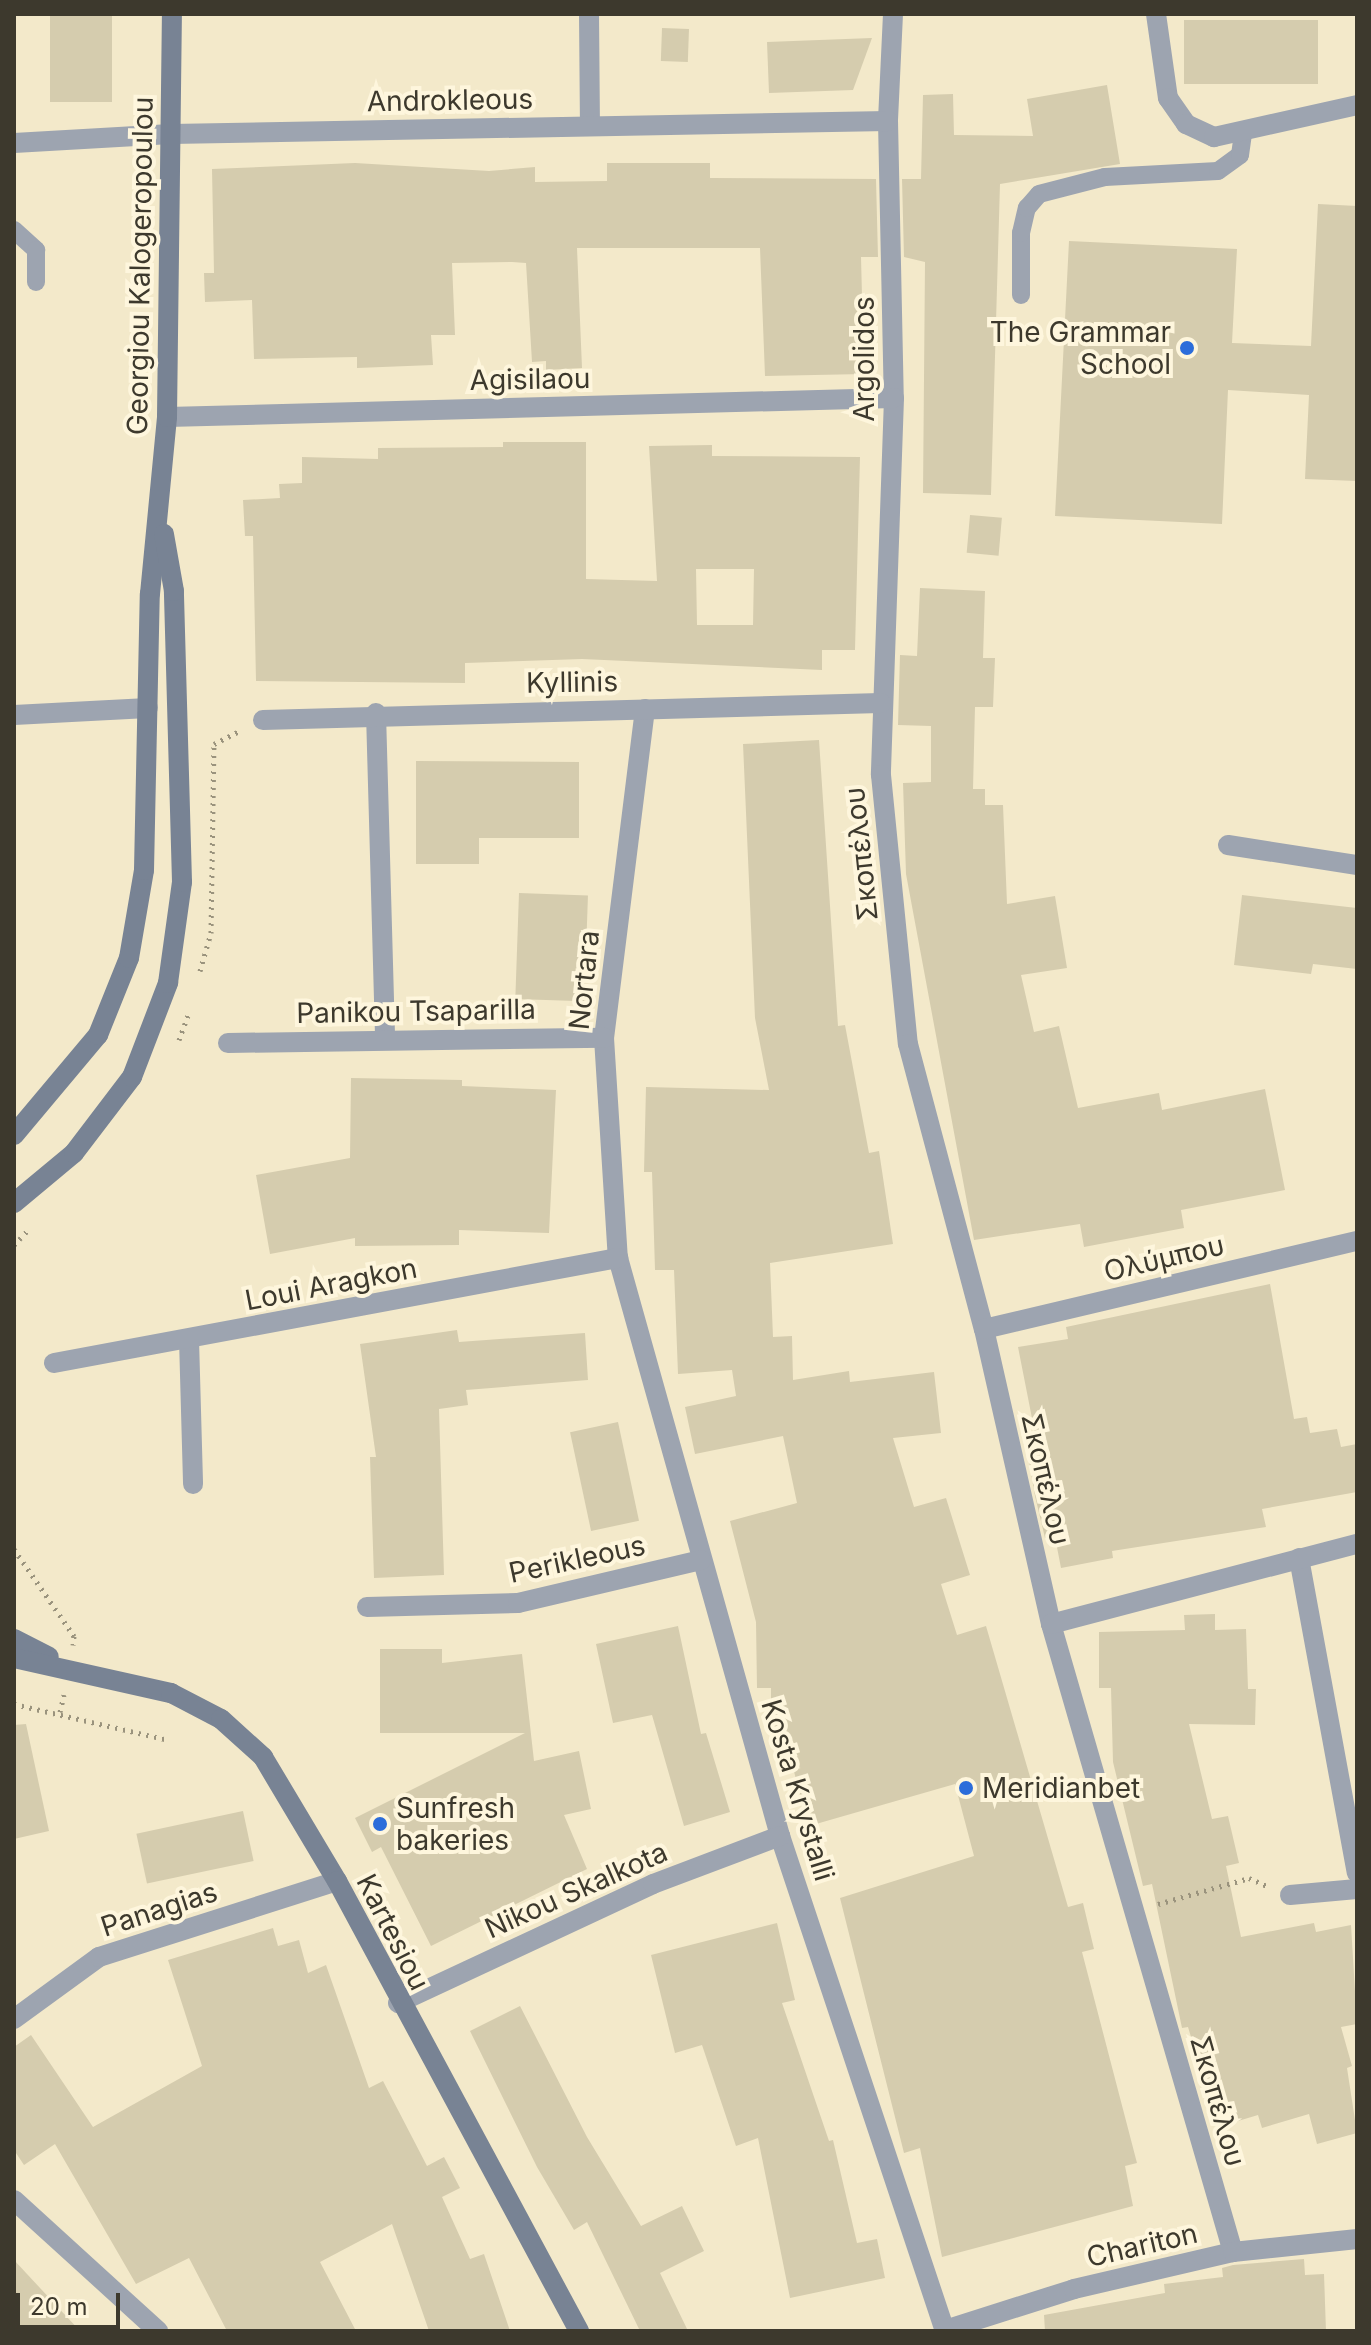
<!DOCTYPE html>
<html>
<head>
<meta charset="utf-8">
<style>
	body { margin:0 }
	#map { position:relative; width:1371px; height:2345px; overflow:hidden; background:#f3e9ca; font-family:Inter,sans-serif }
	div>[style] { position:absolute }
	[style*='--x'] { left:calc(var(--x)*1px); top:calc(var(--y)*1px); width:calc(var(--w)*1px); rotate:calc(var(--a)*1deg) }
	.building>* { inset:0; background:#d5ccae; transform-origin:0 0 }
	.path>* { height:5px; margin-top:-2.5px; transform-origin:0; background:repeating-linear-gradient(90deg,#9a937d 0 2px,transparent 0 8px) }
	.lane>* { height:18px; margin:-9px; padding:0 9px; transform-origin:9px; border-radius:9px; background:#9da4b0 }
	.street>* { height:20px; margin:-10px; padding:0 10px; transform-origin:10px; border-radius:10px; background:#9da4b0 }
	.secondary>* { height:20px; margin:-10px; padding:0 10px; transform-origin:10px; border-radius:10px; background:#788394 }
	.dots>* { width:22px; height:22px; translate:-50% -50%; box-sizing:border-box; border:4px solid #fef6dd; border-radius:50% }
	span { translate:-50% -50%; white-space:nowrap; text-align:center; line-height:1.15; -webkit-text-stroke:8px #fef6dd; paint-order:stroke }
	.street-label { font-size:28px; color:#3d392d }
	.poi-label { font-size:28px; color:#3d392d }
	.right { translate:-100% -50%; text-align:right }
	.left { translate:0 -50%; text-align:left }
	.frame { position:absolute; inset:0; border:16px solid #3d392d; pointer-events:none }
	.scale { position:absolute; left:16px; top:2293px; width:104px; height:36px; box-sizing:border-box; border:4px solid #3d392d; border-top:0; padding-left:10px; font-size:24px; line-height:28px; white-space:nowrap; color:#3d392d; -webkit-text-stroke:6px #fef6dd; paint-order:stroke }
</style>
</head>
<body>
<div id="map">
	<div class="building">
		<i style="left:50px;top:14px;width:62px;height:88px"></i>
		<i style="left:1318px;top:20px;width:64px;height:134px;rotate:90deg"></i>
		<i style="left:662px;top:28px;width:27px;height:33px;rotate:2deg"></i>
		<i style="clip-path:polygon(872px 38px,853px 90px,769px 93px,767px 42px)"></i>
		<i style="clip-path:polygon(1107px 85px,1120px 164px,1000px 184px,991px 495px,923px 493px,925px 262px,904px 257px,902px 179px,921px 179px,923px 95px,953px 94px,954px 135px,1033px 136px,1027px 99px)"></i>
		<i style="clip-path:polygon(355px 163px,489px 171px,535px 167px,535px 182px,607px 181px,607px 163px,710px 163px,710px 178px,876px 179px,878px 257px,861px 257px,864px 374px,765px 376px,760px 248px,577px 248px,582px 368px,546px 370px,546px 361px,532px 362px,526px 263px,512px 262px,452px 263px,455px 335px,431px 335px,433px 365px,357px 368px,357px 357px,254px 359px,252px 300px,205px 302px,204px 273px,214px 273px,212px 169px)"></i>
		<i style="clip-path:polygon(1318px 204px,1357px 206px,1357px 481px,1305px 479px,1309px 395px,1228px 390px,1222px 524px,1055px 516px,1069px 241px,1237px 249px,1232px 343px,1311px 346px)"></i>
		<i style="clip-path:polygon(evenodd,503px 442px,586px 442px,586px 579px,657px 581px,649px 446px,712px 445px,712px 456px,860px 457px,855px 650px,822px 650px,822px 670px,582px 659px,465px 663px,465px 683px,256px 681px,253px 536px,245px 536px,243px 500px,280px 498px,279px 484px,302px 483px,302px 457px,378px 459px,378px 448px,503px 447px,503px 442px,696px 569px,754px 569px,753px 625px,697px 625px,696px 569px)"></i>
		<i style="left:970px;top:515px;width:32px;height:38px;rotate:5deg"></i>
		<i style="clip-path:polygon(920px 588px,985px 591px,983px 658px,995px 658px,993px 707px,975px 707px,973px 789px,985px 789px,985px 805px,1003px 805px,1007px 904px,1055px 896px,1067px 968px,1021px 975px,1034px 1032px,1059px 1026px,1078px 1108px,1159px 1093px,1162px 1110px,1265px 1089px,1285px 1190px,1181px 1210px,1184px 1228px,1084px 1247px,1080px 1224px,974px 1240px,906px 874px,903px 783px,931px 782px,931px 726px,898px 725px,900px 655px,917px 656px)"></i>
		<i style="clip-path:polygon(819px 740px,838px 1026px,845px 1025px,869px 1153px,879px 1151px,893px 1244px,770px 1263px,773px 1337px,792px 1336px,793px 1380px,849px 1371px,850px 1382px,934px 1372px,941px 1433px,893px 1438px,914px 1507px,946px 1498px,970px 1575px,941px 1584px,957px 1635px,986px 1626px,1068px 1907px,1083px 1903px,1094px 1949px,1082px 1952px,1137px 2163px,1125px 2166px,1133px 2206px,942px 2257px,920px 2148px,904px 2153px,840px 1898px,974px 1856px,955px 1784px,809px 1826px,782px 1728px,771px 1728px,771px 1688px,757px 1688px,756px 1622px,730px 1521px,797px 1503px,783px 1436px,695px 1454px,685px 1407px,736px 1396px,732px 1370px,678px 1374px,674px 1270px,655px 1270px,652px 1172px,644px 1172px,646px 1087px,769px 1090px,755px 1018px,743px 744px)"></i>
		<i style="clip-path:polygon(416px 761px,579px 762px,579px 838px,479px 838px,479px 864px,416px 864px)"></i>
		<i style="left:519px;top:893px;width:69px;height:106px;rotate:2deg"></i>
		<i style="clip-path:polygon(1242px 895px,1357px 908px,1357px 969px,1313px 964px,1311px 974px,1234px 965px)"></i>
		<i style="clip-path:polygon(351px 1078px,462px 1080px,462px 1086px,556px 1090px,549px 1233px,459px 1230px,459px 1245px,355px 1246px,355px 1238px,270px 1254px,256px 1175px,350px 1158px)"></i>
		<i style="clip-path:polygon(1270px 1284px,1294px 1419px,1307px 1417px,1310px 1433px,1337px 1429px,1341px 1447px,1357px 1444px,1357px 1492px,1262px 1509px,1266px 1527px,1112px 1551px,1113px 1558px,1061px 1568px,1055px 1537px,1045px 1538px,1035px 1496px,1029px 1461px,1040px 1459px,1018px 1347px,1068px 1339px,1066px 1327px)"></i>
		<i style="clip-path:polygon(457px 1330px,459px 1342px,585px 1333px,588px 1380px,466px 1390px,468px 1405px,439px 1409px,444px 1575px,374px 1578px,370px 1457px,376px 1457px,360px 1344px)"></i>
		<i style="left:618px;top:1422px;width:101px;height:49px;rotate:78deg"></i>
		<i style="clip-path:polygon(1215px 1614px,1215px 1630px,1246px 1629px,1248px 1689px,1256px 1689px,1255px 1725px,1189px 1724px,1212px 1819px,1228px 1816px,1239px 1863px,1226px 1866px,1241px 1937px,1314px 1923px,1316px 1932px,1351px 1925px,1357px 2024px,1341px 2027px,1352px 2066px,1347px 2068px,1357px 2133px,1317px 2144px,1309px 2114px,1262px 2128px,1258px 2115px,1218px 2127px,1188px 2027px,1182px 2028px,1152px 1884px,1143px 1886px,1113px 1762px,1111px 1688px,1099px 1688px,1099px 1632px,1185px 1630px,1184px 1615px)"></i>
		<i style="clip-path:polygon(678px 1626px,701px 1734px,706px 1733px,730px 1812px,684px 1826px,652px 1715px,613px 1723px,596px 1644px)"></i>
		<i style="clip-path:polygon(380px 1649px,442px 1649px,442px 1663px,522px 1654px,534px 1761px,579px 1751px,591px 1809px,564px 1815px,587px 1869px,431px 1946px,381px 1847px,372px 1852px,355px 1818px,525px 1733px,380px 1733px)"></i>
		<i style="clip-path:polygon(26px 1724px,49px 1831px,14px 1839px,14px 1725px)"></i>
		<i style="left:243px;top:1811px;width:51px;height:109px;rotate:78deg"></i>
		<i style="clip-path:polygon(777px 1923px,795px 2000px,782px 2003px,829px 2141px,833px 2140px,857px 2243px,877px 2239px,885px 2278px,790px 2298px,758px 2138px,736px 2146px,702px 2045px,675px 2053px,651px 1955px)"></i>
		<i style="clip-path:polygon(273px 1928px,278px 1946px,299px 1940px,308px 1973px,326px 1965px,369px 2088px,383px 2081px,427px 2166px,444px 2157px,460px 2188px,442px 2197px,470px 2259px,484px 2254px,510px 2331px,429px 2331px,392px 2224px,320px 2262px,356px 2331px,227px 2331px,189px 2258px,136px 2284px,55px 2144px,24px 2165px,14px 2150px,14px 2047px,31px 2035px,93px 2127px,202px 2066px,168px 1960px)"></i>
		<i style="clip-path:polygon(520px 2006px,587px 2137px,641px 2226px,682px 2206px,704px 2251px,660px 2273px,688px 2331px,640px 2331px,587px 2222px,574px 2230px,537px 2167px,470px 2031px)"></i>
		<i style="clip-path:polygon(1304px 2259px,1305px 2275px,1324px 2274px,1326px 2331px,1045px 2331px,1044px 2315px,1165px 2293px,1164px 2284px,1223px 2277px,1222px 2268px,1233px 2265px)"></i>
		<i style="clip-path:polygon(14px 2260px,80px 2331px,14px 2331px)"></i>
	</div>
	<div class="path">
		<i style="--x:200;--y:971;--w:40;--a:-74"></i>
		<i style="--x:211;--y:933;--w:189;--a:-89.1"></i>
		<i style="--x:214;--y:744;--w:29;--a:-27"></i>
		<i style="--x:179;--y:1040;--w:30;--a:-70"></i>
		<i style="--x:14;--y:1245;--w:23;--a:-47"></i>
		<i style="--x:14;--y:1549;--w:106;--a:55.4"></i>
		<i style="--x:74;--y:1636;--w:9;--a:96"></i>
		<i style="--x:14;--y:1704;--w:155;--a:13.1"></i>
		<i style="--x:60;--y:1712;--w:18;--a:-77"></i>
		<i style="--x:1158;--y:1904;--w:95;--a:-15.9"></i>
		<i style="--x:1249;--y:1878;--w:20;--a:24"></i>
	</div>
	<div class="lane">
		<i style="--x:14;--y:230;--w:30;--a:42"></i>
		<i style="--x:36;--y:250;--w:32;--a:90"></i>
		<i style="--x:1021;--y:295;--w:62;--a:-90"></i>
		<i style="--x:1021;--y:233;--w:26;--a:-77"></i>
		<i style="--x:1027;--y:208;--w:18;--a:-49"></i>
		<i style="--x:1039;--y:194;--w:68;--a:-14.4"></i>
		<i style="--x:1105;--y:177;--w:113;--a:-3"></i>
		<i style="--x:1218;--y:171;--w:27;--a:-36"></i>
		<i style="--x:1240;--y:155;--w:21;--a:-82"></i>
	</div>
	<div class="street">
		<i style="--x:589;--y:14;--w:112;--a:89.5"></i>
		<i style="--x:893;--y:14;--w:107;--a:92.7"></i>
		<i style="--x:888;--y:121;--w:277;--a:88.8"></i>
		<i style="--x:894;--y:398;--w:377;--a:92"></i>
		<i style="--x:881;--y:775;--w:270;--a:84.3"></i>
		<i style="--x:908;--y:1044;--w:295;--a:75.1"></i>
		<i style="--x:984;--y:1329;--w:303;--a:77.2"></i>
		<i style="--x:1051;--y:1624;--w:654;--a:73.84"></i>
		<i style="--x:1156;--y:14;--w:85;--a:81.9"></i>
		<i style="--x:1168;--y:98;--w:32;--a:55"></i>
		<i style="--x:1186;--y:124;--w:31;--a:25"></i>
		<i style="--x:1214;--y:137;--w:147;--a:-12.6"></i>
		<i style="--x:14;--y:143;--w:157;--a:-3.3"></i>
		<i style="--x:171;--y:134;--w:717;--a:-1.04"></i>
		<i style="--x:167;--y:417;--w:727;--a:-1.5"></i>
		<i style="--x:645;--y:709;--w:332;--a:97.1"></i>
		<i style="--x:604;--y:1038;--w:220;--a:86.4"></i>
		<i style="--x:618;--y:1258;--w:600;--a:74.34"></i>
		<i style="--x:780;--y:1836;--w:522;--a:71.57"></i>
		<i style="--x:376;--y:713;--w:323;--a:88.4"></i>
		<i style="--x:14;--y:715;--w:134;--a:-3"></i>
		<i style="--x:263;--y:720;--w:618;--a:-1.58"></i>
		<i style="--x:1228;--y:845;--w:131;--a:8.8"></i>
		<i style="--x:228;--y:1043;--w:376;--a:-0.8"></i>
		<i style="--x:984;--y:1329;--w:383;--a:-13.3"></i>
		<i style="--x:189;--y:1339;--w:145;--a:88.4"></i>
		<i style="--x:54;--y:1363;--w:574;--a:-10.55"></i>
		<i style="--x:1299;--y:1558;--w:320;--a:79.6"></i>
		<i style="--x:367;--y:1607;--w:151;--a:-1.5"></i>
		<i style="--x:518;--y:1603;--w:188;--a:-13.2"></i>
		<i style="--x:1051;--y:1624;--w:316;--a:-14.7"></i>
		<i style="--x:1290;--y:1895;--w:67;--a:-5.1"></i>
		<i style="--x:398;--y:2003;--w:281;--a:-25"></i>
		<i style="--x:653;--y:1884;--w:136;--a:-20.7"></i>
		<i style="--x:14;--y:2019;--w:105;--a:-36.1"></i>
		<i style="--x:99;--y:1957;--w:250;--a:-17.7"></i>
		<i style="--x:14;--y:2200;--w:195;--a:42.3"></i>
		<i style="--x:945;--y:2330;--w:135;--a:-17.6"></i>
		<i style="--x:1074;--y:2289;--w:163;--a:-13.1"></i>
		<i style="--x:1233;--y:2252;--w:125;--a:-6"></i>
	</div>
	<div class="secondary">
		<i style="--x:14;--y:1135;--w:131;--a:-50"></i>
		<i style="--x:98;--y:1035;--w:83;--a:-68.1"></i>
		<i style="--x:129;--y:958;--w:89;--a:-80.3"></i>
		<i style="--x:144;--y:870;--w:276;--a:-88.8"></i>
		<i style="--x:150;--y:594;--w:178;--a:-84.5"></i>
		<i style="--x:167;--y:417;--w:403;--a:-89.3"></i>
		<i style="--x:14;--y:1203;--w:78;--a:-39.8"></i>
		<i style="--x:74;--y:1153;--w:96;--a:-52.7"></i>
		<i style="--x:132;--y:1077;--w:101;--a:-69"></i>
		<i style="--x:168;--y:983;--w:102;--a:-82.1"></i>
		<i style="--x:182;--y:882;--w:291;--a:-91.6"></i>
		<i style="--x:174;--y:591;--w:58;--a:-100"></i>
		<i style="--x:14;--y:1639;--w:39;--a:27"></i>
		<i style="--x:14;--y:1658;--w:161;--a:12.6"></i>
		<i style="--x:171;--y:1693;--w:56;--a:27.5"></i>
		<i style="--x:221;--y:1719;--w:57;--a:42.1"></i>
		<i style="--x:263;--y:1757;--w:144;--a:59.2"></i>
		<i style="--x:337;--y:1881;--w:511;--a:61.73"></i>
	</div>
	<div class="dots">
		<i style="left:1187px;top:348px;background:#2c6dda"></i>
		<i style="left:966px;top:1788px;background:#2c6dda"></i>
		<i style="left:380px;top:1824px;background:#2c6dda"></i>
	</div>
	<div class="street-label">
		<span style="left:450px;top:100px;rotate:-1deg">Androkleous</span>
		<span style="left:140px;top:266px;rotate:-89deg">Georgiou Kalogeropoulou</span>
		<span style="left:864px;top:359px;rotate:-90deg">Argolidos</span>
		<span style="left:530px;top:379px;rotate:-1deg">Agisilaou</span>
		<span style="left:572px;top:682px;rotate:-1deg">Kyllinis</span>
		<span style="left:861px;top:854px;rotate:-96deg">Σκοπέλου</span>
		<span style="left:584px;top:980px;rotate:-84deg">Nortara</span>
		<span style="left:416px;top:1011px;rotate:-1deg">Panikou Tsaparilla</span>
		<span style="left:1164px;top:1258px;rotate:-13deg">Ολύμπου</span>
		<span style="left:331px;top:1284px;rotate:-11deg">Loui Aragkon</span>
		<span style="left:1046px;top:1479px;rotate:77deg">Σκοπέλου</span>
		<span style="left:577px;top:1559px;rotate:-12deg">Perikleous</span>
		<span style="left:798px;top:1790px;rotate:73deg">Kosta Krystalli</span>
		<span style="left:576px;top:1890px;rotate:-24deg">Nikou Skalkota</span>
		<span style="left:159px;top:1909px;rotate:-18deg">Panagias</span>
		<span style="left:393px;top:1932px;rotate:63deg">Kartesiou</span>
		<span style="left:1218px;top:2101px;rotate:74deg">Σκοπέλου</span>
		<span style="left:1142px;top:2245px;rotate:-13deg">Chariton</span>
	</div>
	<div class="poi-label">
		<span class="right" style="left:1171px;top:348px">The Grammar<br>School</span>
		<span class="left" style="left:982px;top:1788px">Meridianbet</span>
		<span class="left" style="left:396px;top:1824px">Sunfresh<br>bakeries</span>
	</div>
	<div class="frame"></div>
	<div class="scale">20 m</div>
</div>
</body>
</html>
